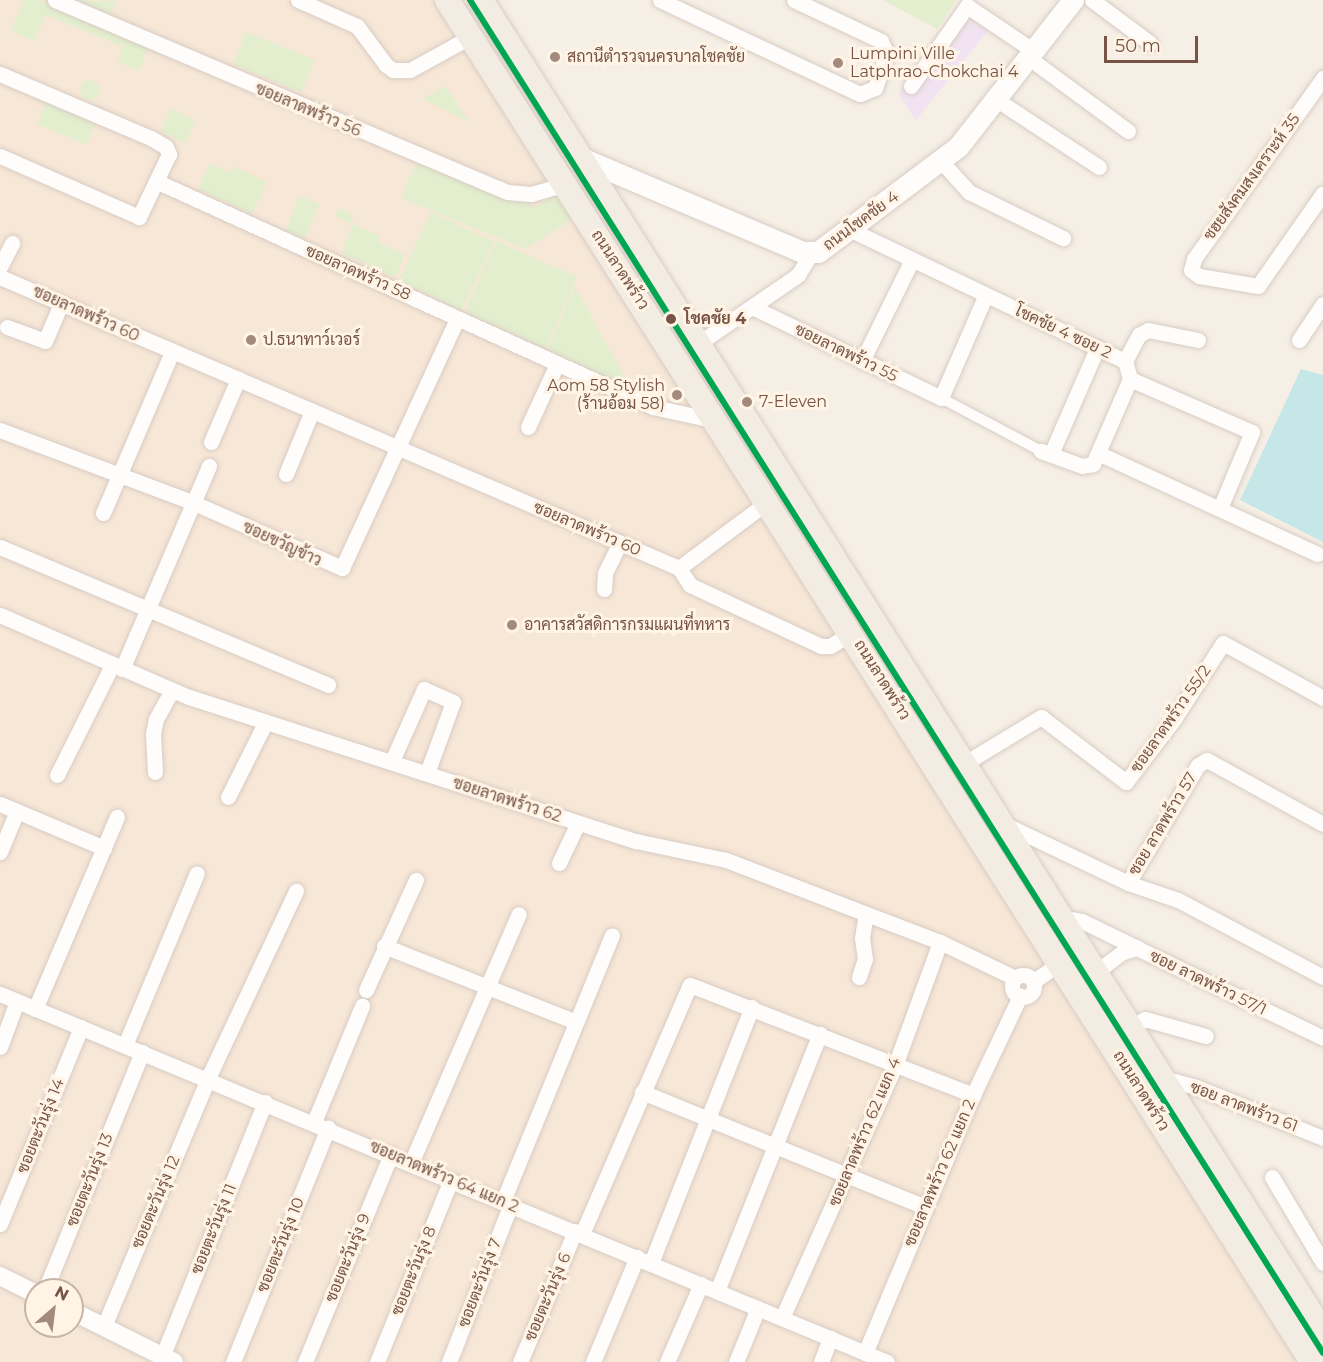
<!DOCTYPE html>
<html>
<head>
<meta charset="utf-8">
<style>
	body { margin:0 }
	#map { position:relative; width:1323px; height:1362px; overflow:hidden; background:#f6efe5; font-family:Montserrat,Sarabun,sans-serif }
	div>[style] { position:absolute }
	[style*='--x'] { left:calc(var(--x)*1px); top:calc(var(--y)*1px); width:calc(var(--w)*1px); rotate:calc(var(--a)*1deg) }
	.residential>* { inset:0; background:#f7e7d7 }
	.education>* { inset:0; background:#f1e3f1 }
	.green>* { inset:0; background:#e2eece; transform-origin:0 0 }
	.round { border-radius:50% }
	.water>* { inset:0; background:#c5e7e8 }
	.roads { filter:drop-shadow(0 0 2px #d8ccc3) drop-shadow(0 0 2px #d8ccc3) }
	.pedestrian>* { height:10px; margin:-5px; padding:0 5px; transform-origin:5px; border-radius:5px; background:#fefdfb }
	.minor>* { height:15px; margin:-7.5px; padding:0 7.5px; transform-origin:7.5px; border-radius:7.5px; background:#fefdfb }
	.minor>.ring { margin:-7.5px; padding:0; box-sizing:content-box; background:none; border:15px solid #fefdfb; border-radius:50% }
	.tertiary>* { height:18px; margin:-9px; padding:0 9px; transform-origin:9px; border-radius:9px; background:#fefdfb }
	.secondary>* { height:21px; margin:-10.5px; padding:0 10.5px; transform-origin:10.5px; border-radius:10.5px; background:#fefdfb }
	.primary>* { height:24px; margin:-12px; padding:0 12px; transform-origin:12px; border-radius:12px; background:#f2ece2 }
	.metro-1>* { height:6px; margin:-3px; padding:0 3px; transform-origin:3px; border-radius:3px; background:#00a651 }
	.dots>* { width:16px; height:16px; translate:-50% -50%; box-sizing:border-box; border:3px solid #fff4e6; border-radius:50% }
	span { translate:-50% -50%; white-space:nowrap; text-align:center; line-height:1.15; -webkit-text-stroke:6px #fff4e6; paint-order:stroke }
	.poi-label { font-size:16px; color:#765344 }
	.left { translate:0 -50%; text-align:left }
	.right { translate:-100% -50%; text-align:right }
	.street-label { font-size:16px; color:#765344 }
	.stop-label { font-size:16px; color:#765344; font-weight:700 }
	.north { position:absolute; left:24px; top:1278px; width:60px; height:60px; box-sizing:border-box; background:#fff4e6; border:2px solid #c8b4a5; border-radius:50%; rotate:28deg; font-size:16px; font-weight:700; line-height:24px; text-align:center; color:#765344 }
	.north::after { content:''; display:block; margin:auto; width:21px; height:27px; background:#a38a7c; clip-path:polygon(50% 0,100% 100%,50% 72%,0 100%) }
	.scale { position:absolute; left:1104px; top:36px; width:94px; height:27px; box-sizing:border-box; border:3px solid #765344; border-top:0; padding-left:8px; font-size:18px; line-height:21px; white-space:nowrap; color:#765344; -webkit-text-stroke:4px #fff4e6; paint-order:stroke }
</style>
</head>
<body>
<div id="map">
	<div class="residential">
		<i style="clip-path:polygon(evenodd,0 0,447px 0,1312px 1362px,0 1362px,0 0,36px 1290px,72px 1290px,72px 1326px,36px 1326px,36px 1290px)"></i>
	</div>
	<div class="education">
		<i style="clip-path:polygon(962px 0,994px 23px,916px 120px,898px 94px)"></i>
	</div>
	<div class="green">
		<i style="clip-path:polygon(24px 0,39px 0,149px 46px,139px 71px,117px 61px,123px 47px,46px 15px,34px 41px,11px 31px)"></i>
		<i style="clip-path:polygon(78px 0,93px 1px,117px 0,111px 14px)"></i>
		<i style="clip-path:polygon(883px 0,956px 0,937px 29px)"></i>
		<i style="left:246px;top:32px;width:74px;height:35px;rotate:22deg"></i>
		<i class="round" style="left:80px;top:80px;width:20px;height:20px"></i>
		<i style="clip-path:polygon(445px 86px,469px 122px,423px 99px)"></i>
		<i style="left:48px;top:99px;width:53px;height:27px;rotate:23deg"></i>
		<i style="left:171px;top:109px;width:27px;height:25px;rotate:24deg"></i>
		<i style="clip-path:polygon(418px 158px,536px 207px,560px 192px,576px 217px,525px 249px,401px 198px)"></i>
		<i style="clip-path:polygon(210px 163px,230px 173px,233px 166px,267px 182px,252px 214px,198px 189px)"></i>
		<i style="left:300px;top:196px;width:21px;height:37px;rotate:23deg"></i>
		<i style="clip-path:polygon(338px 208px,354px 215px,351px 223px,380px 236px,377px 242px,405px 255px,395px 277px,341px 253px,353px 225px,335px 216px)"></i>
		<i style="left:431px;top:212px;width:69px;height:76px;rotate:25deg"></i>
		<i style="left:496px;top:241px;width:89px;height:78px;rotate:24deg"></i>
		<i style="clip-path:polygon(575px 287px,631px 389px,548px 349px)"></i>
	</div>
	<div class="water">
		<i style="clip-path:polygon(1301px 369px,1323px 375px,1323px 542px,1240px 500px)"></i>
	</div>
	<div class="roads">
		<div class="pedestrian">
			<i style="--x:941;--y:398;--w:113;--a:27.9"></i>
		</div>
		<div class="minor">
			<i style="--x:55;--y:0;--w:491;--a:23"></i>
			<i style="--x:507;--y:192;--w:24;--a:5"></i>
			<i style="--x:531;--y:194;--w:35;--a:-16"></i>
			<i style="--x:298;--y:0;--w:64;--a:23.8"></i>
			<i style="--x:357;--y:26;--w:49;--a:53.4"></i>
			<i style="--x:386;--y:65;--w:9;--a:36"></i>
			<i style="--x:393;--y:70;--w:17;--a:0"></i>
			<i style="--x:410;--y:70;--w:68;--a:-28.8"></i>
			<i style="--x:660;--y:0;--w:221;--a:25.2"></i>
			<i style="--x:860;--y:94;--w:16;--a:-22"></i>
			<i style="--x:875;--y:88;--w:36;--a:-71"></i>
			<i style="--x:887;--y:54;--w:14;--a:-115"></i>
			<i style="--x:881;--y:41;--w:96;--a:-154.8"></i>
			<i style="--x:1092;--y:0;--w:72;--a:36.6"></i>
			<i style="--x:1029;--y:58;--w:123;--a:36.4"></i>
			<i style="--x:0;--y:74;--w:164;--a:23"></i>
			<i style="--x:151;--y:138;--w:17;--a:31"></i>
			<i style="--x:166;--y:147;--w:8;--a:67"></i>
			<i style="--x:169;--y:154;--w:70;--a:115.5"></i>
			<i style="--x:139;--y:217;--w:152;--a:-156.3"></i>
			<i style="--x:1323;--y:78;--w:222;--a:125.5"></i>
			<i style="--x:1194;--y:259;--w:11;--a:105"></i>
			<i style="--x:1191;--y:270;--w:10;--a:37"></i>
			<i style="--x:1199;--y:276;--w:60;--a:9.6"></i>
			<i style="--x:1258;--y:286;--w:113;--a:-55"></i>
			<i style="--x:911;--y:86;--w:98;--a:-55"></i>
			<i style="--x:967;--y:6;--w:81;--a:33.9"></i>
			<i style="--x:997;--y:100;--w:122;--a:33.3"></i>
			<i style="--x:941;--y:161;--w:42;--a:47.9"></i>
			<i style="--x:969;--y:192;--w:105;--a:26.1"></i>
			<i style="--x:158;--y:182;--w:544;--a:24.44"></i>
			<i style="--x:653;--y:407;--w:66;--a:12.3"></i>
			<i style="--x:851;--y:230;--w:304;--a:25.6"></i>
			<i style="--x:1125;--y:361;--w:19;--a:74"></i>
			<i style="--x:1130;--y:379;--w:93;--a:113.5"></i>
			<i style="--x:1093;--y:464;--w:11;--a:170"></i>
			<i style="--x:1082;--y:466;--w:44;--a:-159.9"></i>
			<i style="--x:0;--y:267;--w:27;--a:-63"></i>
			<i style="--x:0;--y:277;--w:739;--a:23.2"></i>
			<i style="--x:679;--y:568;--w:20;--a:57"></i>
			<i style="--x:690;--y:585;--w:145;--a:25"></i>
			<i style="--x:821;--y:646;--w:9;--a:0"></i>
			<i style="--x:830;--y:646;--w:26;--a:-31"></i>
			<i style="--x:752;--y:307;--w:210;--a:25.7"></i>
			<i style="--x:941;--y:398;--w:110;--a:-66.5"></i>
			<i style="--x:7;--y:327;--w:40;--a:20.2"></i>
			<i style="--x:45;--y:341;--w:40;--a:-66.6"></i>
			<i style="--x:1299;--y:340;--w:43;--a:-56.3"></i>
			<i style="--x:699;--y:343;--w:120;--a:-34.5"></i>
			<i style="--x:798;--y:275;--w:26;--a:-59"></i>
			<i style="--x:862;--y:361;--w:110;--a:-63.7"></i>
			<i style="--x:1125;--y:361;--w:30;--a:-62"></i>
			<i style="--x:1139;--y:335;--w:10;--a:-29"></i>
			<i style="--x:1148;--y:330;--w:51;--a:11.3"></i>
			<i style="--x:1130;--y:379;--w:133;--a:23.5"></i>
			<i style="--x:1252;--y:432;--w:82;--a:112.8"></i>
			<i style="--x:528;--y:427;--w:69;--a:-65.3"></i>
			<i style="--x:0;--y:430;--w:207;--a:20.6"></i>
			<i style="--x:194;--y:503;--w:162;--a:23.7"></i>
			<i style="--x:342;--y:568;--w:274;--a:-65.2"></i>
			<i style="--x:211;--y:442;--w:69;--a:-66.8"></i>
			<i style="--x:1051;--y:454;--w:116;--a:-66.5"></i>
			<i style="--x:1100;--y:454;--w:239;--a:24.7"></i>
			<i style="--x:286;--y:474;--w:68;--a:-67.6"></i>
			<i style="--x:103;--y:513;--w:175;--a:-66.8"></i>
			<i style="--x:0;--y:547;--w:356;--a:22.8"></i>
			<i style="--x:679;--y:568;--w:112;--a:-36.7"></i>
			<i style="--x:604;--y:589;--w:16;--a:-86"></i>
			<i style="--x:605;--y:573;--w:34;--a:-64"></i>
			<i style="--x:0;--y:615;--w:206;--a:23.5"></i>
			<i style="--x:189;--y:697;--w:470;--a:17.9"></i>
			<i style="--x:636;--y:841;--w:92;--a:11.9"></i>
			<i style="--x:726;--y:860;--w:229;--a:21"></i>
			<i style="--x:940;--y:942;--w:83;--a:25.6"></i>
			<i style="--x:122;--y:669;--w:221;--a:-66.8"></i>
			<i style="--x:392;--y:761;--w:79;--a:-66"></i>
			<i style="--x:424;--y:689;--w:32;--a:24"></i>
			<i style="--x:453;--y:702;--w:76;--a:110.1"></i>
			<i style="--x:965;--y:763;--w:89;--a:-31.2"></i>
			<i style="--x:1041;--y:717;--w:107;--a:37.4"></i>
			<i style="--x:1126;--y:782;--w:79;--a:-52.7"></i>
			<i style="--x:1174;--y:719;--w:90;--a:-57.2"></i>
			<i style="--x:1223;--y:643;--w:114;--a:28.8"></i>
			<i style="--x:155;--y:772;--w:38;--a:-93"></i>
			<i style="--x:153;--y:734;--w:15;--a:-79"></i>
			<i style="--x:156;--y:719;--w:33;--a:-61"></i>
			<i style="--x:57;--y:775;--w:123;--a:-63.4"></i>
			<i style="--x:228;--y:797;--w:83;--a:-63.4"></i>
			<i style="--x:0;--y:804;--w:113;--a:22.9"></i>
			<i style="--x:1004;--y:824;--w:137;--a:25.4"></i>
			<i style="--x:1128;--y:883;--w:53;--a:18.8"></i>
			<i style="--x:1178;--y:900;--w:164;--a:28"></i>
			<i style="--x:0;--y:852;--w:44;--a:-67.5"></i>
			<i style="--x:559;--y:863;--w:44;--a:-64.6"></i>
			<i style="--x:1128;--y:883;--w:137;--a:-59.3"></i>
			<i style="--x:1198;--y:765;--w:10;--a:-29"></i>
			<i style="--x:1207;--y:760;--w:132;--a:28.9"></i>
			<i style="--x:1061;--y:917;--w:21;--a:11"></i>
			<i style="--x:1082;--y:921;--w:61;--a:26.1"></i>
			<i style="--x:384;--y:946;--w:206;--a:21.6"></i>
			<i style="--x:1096;--y:972;--w:34;--a:-37"></i>
			<i style="--x:1123;--y:952;--w:15;--a:-16"></i>
			<i style="--x:1137;--y:948;--w:207;--a:25.8"></i>
			<i class="ring" style="left:1012px;top:975px;width:7px;height:7px"></i>
			<i style="--x:859;--y:977;--w:19;--a:-72"></i>
			<i style="--x:865;--y:959;--w:21;--a:-98"></i>
			<i style="--x:862;--y:938;--w:24;--a:-81"></i>
			<i style="--x:1034;--y:981;--w:32;--a:-35"></i>
			<i style="--x:366;--y:990;--w:121;--a:-65.6"></i>
			<i style="--x:0;--y:994;--w:960;--a:22.53"></i>
			<i style="--x:35;--y:1009;--w:209;--a:-66.9"></i>
			<i style="--x:1131;--y:1027;--w:16;--a:-30"></i>
			<i style="--x:1145;--y:1019;--w:63;--a:15.6"></i>
			<i style="--x:125;--y:1045;--w:186;--a:-67.3"></i>
			<i style="--x:0;--y:1047;--w:49;--a:-69.7"></i>
			<i style="--x:1163;--y:1078;--w:34;--a:15"></i>
			<i style="--x:1196;--y:1087;--w:137;--a:21.9"></i>
			<i style="--x:642;--y:1092;--w:305;--a:22.1"></i>
			<i style="--x:314;--y:1122;--w:126;--a:-67.5"></i>
			<i style="--x:411;--y:1163;--w:271;--a:-66.6"></i>
			<i style="--x:1272;--y:1177;--w:100;--a:59.3"></i>
			<i style="--x:503;--y:1201;--w:287;--a:-67.7"></i>
			<i style="--x:0;--y:1224;--w:213;--a:-67.6"></i>
			<i style="--x:582;--y:1234;--w:271;--a:-66.6"></i>
			<i style="--x:690;--y:985;--w:304;--a:21.2"></i>
			<i style="--x:651;--y:1263;--w:275;--a:-68.5"></i>
			<i style="--x:45;--y:1290;--w:257;--a:-67.8"></i>
			<i style="--x:717;--y:1291;--w:277;--a:-68.2"></i>
			<i style="--x:782;--y:1318;--w:279;--a:-65.9"></i>
			<i style="--x:896;--y:1063;--w:129;--a:-70"></i>
			<i style="--x:104;--y:1326;--w:269;--a:-67.2"></i>
			<i style="--x:208;--y:1078;--w:207;--a:-64.8"></i>
			<i style="--x:865;--y:1353;--w:280;--a:-67.3"></i>
			<i style="--x:973;--y:1095;--w:110;--a:-64.6"></i>
			<i style="--x:162;--y:1357;--w:275;--a:-68"></i>
			<i style="--x:233;--y:1362;--w:253;--a:-67.9"></i>
			<i style="--x:305;--y:1362;--w:225;--a:-67.5"></i>
			<i style="--x:377;--y:1362;--w:196;--a:-67.9"></i>
			<i style="--x:449;--y:1362;--w:170;--a:-68.6"></i>
			<i style="--x:520;--y:1362;--w:142;--a:-67.2"></i>
			<i style="--x:593;--y:1362;--w:114;--a:-67.3"></i>
			<i style="--x:667;--y:1362;--w:85;--a:-66.4"></i>
			<i style="--x:736;--y:1362;--w:58;--a:-67.8"></i>
			<i style="--x:821;--y:1362;--w:26;--a:-69"></i>
		</div>
		<div class="tertiary">
			<i style="--x:0;--y:1276;--w:40;--a:26.6"></i>
			<i style="--x:72;--y:1311;--w:114;--a:26.6"></i>
		</div>
		<div class="secondary">
			<i style="--x:581;--y:158;--w:240;--a:23"></i>
			<i style="--x:802;--y:252;--w:16;--a:0"></i>
			<i style="--x:818;--y:252;--w:175;--a:-36.9"></i>
			<i style="--x:958;--y:147;--w:187;--a:-52"></i>
		</div>
		<div class="primary">
			<i style="--x:447;--y:0;--w:1613;--a:57.58"></i>
			<i style="--x:481;--y:0;--w:1576;--a:57.7"></i>
		</div>
	</div>
	<div class="metro-1">
		<i style="--x:470;--y:0;--w:1599;--a:57.77"></i>
	</div>
	<div class="dots">
		<i style="left:555px;top:57px;background:#a38a7c"></i>
		<i style="left:838px;top:63px;background:#a38a7c"></i>
		<i style="left:671px;top:319px;background:#765344"></i>
		<i style="left:251px;top:340px;background:#a38a7c"></i>
		<i style="left:677px;top:395px;background:#a38a7c"></i>
		<i style="left:747px;top:402px;background:#a38a7c"></i>
		<i style="left:512px;top:625px;background:#a38a7c"></i>
	</div>
	<div class="poi-label">
		<span class="left" style="left:850px;top:63px">Lumpini Ville<br>Latphrao-Chokchai 4</span>
		<span class="left" style="left:567px;top:57px">สถานีตำรวจนครบาลโชคชัย</span>
		<span class="left" style="left:263px;top:340px">ป.ธนาทาว์เวอร์</span>
		<span class="right" style="left:665px;top:395px">Aom 58 Stylish<br>(ร้านอ้อม 58)</span>
		<span class="left" style="left:759px;top:402px">7-Eleven</span>
		<span class="left" style="left:524px;top:625px">อาคารสวัสดิการกรมแผนที่ทหาร</span>
	</div>
	<div class="street-label">
		<span style="left:308px;top:110px;rotate:23deg">ซอยลาดพร้าว 56</span>
		<span style="left:1252px;top:177px;rotate:-54deg">ซฮยสังคมสงเคราะห์ 35</span>
		<span style="left:861px;top:221px;rotate:-36deg">ถนนโชคชัย 4</span>
		<span style="left:620px;top:270px;rotate:57deg">ถนนลาดพร้าว</span>
		<span style="left:358px;top:273px;rotate:24deg">ซอยลาดพร้าว 58</span>
		<span style="left:86px;top:314px;rotate:24deg">ซอยลาดพร้าว 60</span>
		<span style="left:1063px;top:332px;rotate:25deg">โชคชัย 4 ซอย 2</span>
		<span style="left:846px;top:353px;rotate:26deg">ซอยลาดพร้าว 55</span>
		<span style="left:587px;top:529px;rotate:23deg">ซอยลาดพร้าว 60</span>
		<span style="left:282px;top:544px;rotate:25deg">ซอยขวัญข้าว</span>
		<span style="left:882px;top:680px;rotate:58deg">ถนนลาดพร้าว</span>
		<span style="left:1171px;top:719px;rotate:-55deg">ซอยลาดพร้าว 55/2</span>
		<span style="left:507px;top:800px;rotate:18deg">ซอยลาดพร้าว 62</span>
		<span style="left:1163px;top:824px;rotate:-59deg">ซอย ลาดพร้าว 57</span>
		<span style="left:1208px;top:983px;rotate:26deg">ซอย ลาดพร้าว 57/1</span>
		<span style="left:1141px;top:1091px;rotate:58deg">ถนนลาดพร้าว</span>
		<span style="left:1244px;top:1107px;rotate:21deg">ซอย ลาดพร้าว 61</span>
		<span style="left:41px;top:1126px;rotate:-68deg">ซอยตะวันรุ่ง 14</span>
		<span style="left:865px;top:1132px;rotate:-67deg">ซอยลาดพร้าว 62 แยก 4</span>
		<span style="left:940px;top:1173px;rotate:-67deg">ซอยลาดพร้าว 62 แยก 2</span>
		<span style="left:444px;top:1177px;rotate:23deg">ซอยลาดพร้าว 64 แยก 2</span>
		<span style="left:90px;top:1180px;rotate:-68deg">ซอยตะวันรุ่ง 13</span>
		<span style="left:156px;top:1202px;rotate:-67deg">ซอยตะวันรุ่ง 12</span>
		<span style="left:214px;top:1229px;rotate:-68deg">ซอยตะวันรุ่ง 11</span>
		<span style="left:281px;top:1245px;rotate:-68deg">ซอยตะวันรุ่ง 10</span>
		<span style="left:348px;top:1258px;rotate:-68deg">ซอยตะวันรุ่ง 9</span>
		<span style="left:414px;top:1271px;rotate:-68deg">ซอยตะวันรุ่ง 8</span>
		<span style="left:480px;top:1283px;rotate:-69deg">ซอยตะวันรุ่ง 7</span>
		<span style="left:548px;top:1297px;rotate:-67deg">ซอยตะวันรุ่ง 6</span>
	</div>
	<div class="stop-label">
		<span class="left" style="left:684px;top:319px">โชคชัย 4</span>
	</div>
	<div class="north">N</div>
	<div class="scale">50 m</div>
</div>
</body>
</html>
